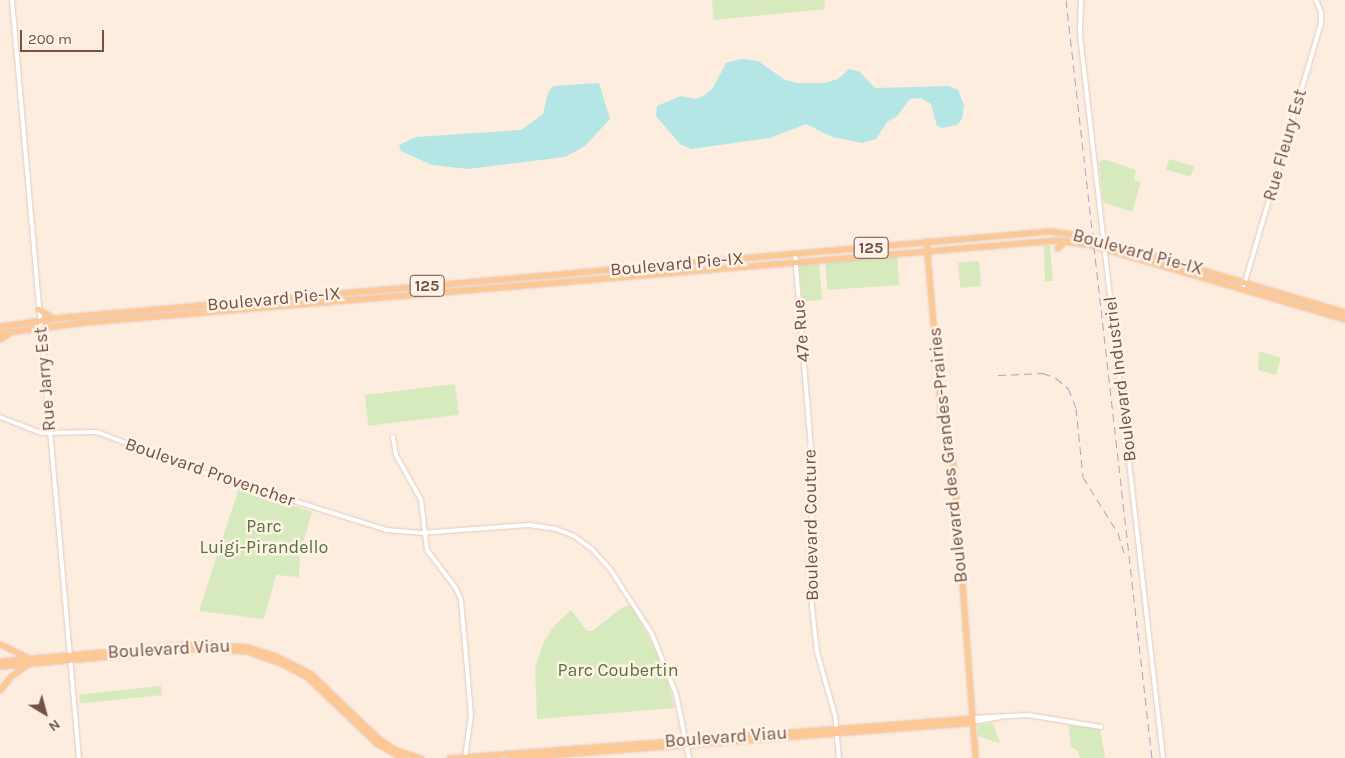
<!DOCTYPE html>
<html>
<head>
<meta charset="utf-8">
<style>
	body { margin:0 }
	#map { position:relative; width:1345px; height:758px; overflow:hidden; background:#fdeddf; font-family:Karla,sans-serif }
	div>[style] { position:absolute }
	[style*='--x'] { left:calc(var(--x)*1px); top:calc(var(--y)*1px); width:calc(var(--w)*1px); rotate:calc(var(--a)*1deg) }
	.green>* { inset:0; background:#d6eabe; transform-origin:0 0 }
	.water>* { inset:0; background:#b4e6e6 }
	.roads { filter:drop-shadow(0 0 1px #e3cabe) drop-shadow(0 0 1px #e3cabe) }
	.minor>* { height:4px; margin:-2px; padding:0 2px; transform-origin:2px; border-radius:2px; background:#fff }
	.major>* { height:5px; margin:-2.5px; padding:0 2.5px; transform-origin:2.5px; border-radius:2.5px; background:#fec895 }
	.rail>* { height:1px; margin-top:-0.5px; transform-origin:0; background:repeating-linear-gradient(90deg,#ae9fc6 0 8px,transparent 0 13px) }
	span { translate:-50% -50%; white-space:nowrap; text-align:center; line-height:1.15; -webkit-text-stroke:5px #fff2e6; paint-order:stroke }
	.shield-label span { padding:1px 4px; background:#fff2e6; border:1px solid; border-radius:4px; -webkit-text-stroke-width:0 }
	.shield-label { font-size:16px; color:#745046; font-weight:700 }
	.street-label { font-size:18px; color:#745046 }
	.park-label { font-size:18px; color:#55743c }
	.north { position:absolute; left:20px; top:688px; width:50px; height:50px; -webkit-text-stroke:4px #fff2e6; paint-order:stroke; rotate:143deg; font-size:14px; font-weight:700; line-height:20px; text-align:center; color:#745046 }
	.north::after { content:''; display:block; margin:auto; width:18px; height:22px; background:#745046; clip-path:polygon(50% 0,100% 100%,50% 72%,0 100%) }
	.scale { position:absolute; left:20px; top:30px; width:84px; height:22px; box-sizing:border-box; border:2px solid #745046; border-top:0; padding-left:6px; font-size:15px; line-height:18px; white-space:nowrap; color:#745046; -webkit-text-stroke:4px #fff2e6; paint-order:stroke }
</style>
</head>
<body>
<div id="map">
	<div class="green">
		<i style="clip-path:polygon(712px 0,824px 0,825px 9px,714px 20px)"></i>
		<i style="clip-path:polygon(1104px 159px,1136px 170px,1134px 180px,1141px 182px,1132px 212px,1103px 202px,1099px 162px)"></i>
		<i style="left:1169px;top:159px;width:26px;height:11px;rotate:16deg"></i>
		<i style="clip-path:polygon(1044px 245px,1050px 246px,1053px 281px,1045px 281px)"></i>
		<i style="left:897px;top:255px;width:30px;height:72px;rotate:86deg"></i>
		<i style="left:979px;top:261px;width:25px;height:21px;rotate:85deg"></i>
		<i style="left:819px;top:263px;width:37px;height:20px;rotate:85deg"></i>
		<i style="clip-path:polygon(1259px 351px,1281px 358px,1276px 375px,1258px 370px)"></i>
		<i style="left:455px;top:384px;width:31px;height:91px;rotate:83deg"></i>
		<i style="clip-path:polygon(239px 488px,312px 512px,300px 553px,299px 577px,276px 575px,264px 619px,199px 611px)"></i>
		<i style="clip-path:polygon(632px 605px,663px 665px,675px 708px,537px 719px,535px 667px,544px 642px,554px 626px,571px 610px,587px 631px,592px 631px,623px 607px)"></i>
		<i style="left:161px;top:686px;width:9px;height:82px;rotate:84deg"></i>
		<i style="clip-path:polygon(992px 723px,1000px 741px,999px 743px,978px 736px,978px 725px)"></i>
		<i style="clip-path:polygon(1068px 725px,1100px 729px,1105px 758px,1080px 758px,1078px 751px,1071px 747px)"></i>
	</div>
	<div class="water">
		<i style="clip-path:polygon(742px 59px,758px 61px,785px 80px,798px 83px,824px 83px,838px 79px,849px 69px,859px 71px,875px 88px,949px 86px,958px 90px,964px 105px,962px 119px,957px 125px,942px 128px,937px 126px,931px 104px,920px 98px,910px 99px,897px 116px,887px 122px,876px 139px,862px 143px,832px 137px,806px 124px,770px 138px,691px 149px,680px 144px,656px 116px,657px 106px,680px 96px,696px 99px,705px 95px,713px 88px,726px 63px)"></i>
		<i style="clip-path:polygon(599px 83px,610px 119px,585px 146px,565px 157px,468px 169px,432px 165px,401px 151px,399px 145px,416px 137px,521px 130px,543px 114px,548px 93px,553px 86px)"></i>
	</div>
	<div class="roads">
		<div class="minor">
			<i style="--x:12;--y:0;--w:761;--a:84.95"></i>
			<i style="--x:1081;--y:0;--w:35;--a:92"></i>
			<i style="--x:1080;--y:35;--w:728;--a:83.45"></i>
			<i style="--x:795;--y:254;--w:231;--a:85.3"></i>
			<i style="--x:814;--y:484;--w:78;--a:93.7"></i>
			<i style="--x:809;--y:562;--w:36;--a:87"></i>
			<i style="--x:811;--y:598;--w:54;--a:83.7"></i>
			<i style="--x:817;--y:652;--w:66;--a:74.1"></i>
			<i style="--x:835;--y:715;--w:43;--a:84.7"></i>
			<i style="--x:1244;--y:285;--w:273;--a:-73.6"></i>
			<i style="--x:1321;--y:23;--w:11;--a:-90"></i>
			<i style="--x:1321;--y:12;--w:13;--a:-113"></i>
			<i style="--x:0;--y:417;--w:44;--a:21.3"></i>
			<i style="--x:41;--y:433;--w:56;--a:-1"></i>
			<i style="--x:97;--y:432;--w:116;--a:20.8"></i>
			<i style="--x:205;--y:473;--w:191;--a:17.4"></i>
			<i style="--x:387;--y:530;--w:33;--a:5"></i>
			<i style="--x:420;--y:533;--w:109;--a:-4.2"></i>
			<i style="--x:529;--y:525;--w:27;--a:8"></i>
			<i style="--x:556;--y:529;--w:19;--a:21"></i>
			<i style="--x:574;--y:536;--w:22;--a:36"></i>
			<i style="--x:592;--y:549;--w:27;--a:48"></i>
			<i style="--x:610;--y:569;--w:77;--a:57.1"></i>
			<i style="--x:652;--y:634;--w:65;--a:68.2"></i>
			<i style="--x:676;--y:694;--w:65;--a:78.5"></i>
			<i style="--x:393;--y:437;--w:18;--a:81"></i>
			<i style="--x:396;--y:455;--w:51;--a:60.9"></i>
			<i style="--x:421;--y:500;--w:50;--a:83.2"></i>
			<i style="--x:427;--y:550;--w:48;--a:52.7"></i>
			<i style="--x:456;--y:588;--w:13;--a:67"></i>
			<i style="--x:461;--y:600;--w:115;--a:85"></i>
			<i style="--x:471;--y:715;--w:43;--a:97.9"></i>
			<i style="--x:972;--y:718;--w:56;--a:-3.1"></i>
			<i style="--x:1028;--y:715;--w:74;--a:9.3"></i>
			<i style="--x:973;--y:722;--w:28;--a:-10"></i>
		</div>
		<div class="major">
			<i style="--x:926;--y:241;--w:175;--a:85.1"></i>
			<i style="--x:941;--y:415;--w:44;--a:75.7"></i>
			<i style="--x:952;--y:458;--w:32;--a:85"></i>
			<i style="--x:955;--y:490;--w:269;--a:85.7"></i>
			<i style="--x:1057;--y:248;--w:11;--a:-45"></i>
			<i style="--x:38;--y:309;--w:17;--a:31"></i>
			<i style="--x:0;--y:326;--w:65;--a:-8"></i>
			<i style="--x:64;--y:317;--w:990;--a:-4.98"></i>
			<i style="--x:1050;--y:231;--w:41;--a:8.3"></i>
			<i style="--x:1091;--y:237;--w:265;--a:16.5"></i>
			<i style="--x:0;--y:333;--w:86;--a:-7.4"></i>
			<i style="--x:85;--y:322;--w:975;--a:-4.82"></i>
			<i style="--x:1057;--y:240;--w:35;--a:8"></i>
			<i style="--x:1092;--y:245;--w:264;--a:16.3"></i>
			<i style="--x:0;--y:339;--w:12;--a:-35"></i>
			<i style="--x:0;--y:644;--w:32;--a:26"></i>
			<i style="--x:0;--y:661;--w:201;--a:-5.1"></i>
			<i style="--x:200;--y:643;--w:47;--a:4.9"></i>
			<i style="--x:247;--y:647;--w:30;--a:17"></i>
			<i style="--x:276;--y:656;--w:39;--a:27"></i>
			<i style="--x:311;--y:674;--w:94;--a:43.7"></i>
			<i style="--x:379;--y:739;--w:20;--a:33"></i>
			<i style="--x:396;--y:750;--w:26;--a:18"></i>
			<i style="--x:0;--y:666;--w:197;--a:-5.2"></i>
			<i style="--x:196;--y:648;--w:51;--a:3.4"></i>
			<i style="--x:247;--y:651;--w:38;--a:20"></i>
			<i style="--x:283;--y:664;--w:26;--a:28"></i>
			<i style="--x:306;--y:676;--w:97;--a:43.7"></i>
			<i style="--x:376;--y:743;--w:31;--a:29"></i>
			<i style="--x:0;--y:690;--w:18;--a:-52"></i>
			<i style="--x:11;--y:676;--w:22;--a:-36"></i>
			<i style="--x:449;--y:758;--w:525;--a:-4.37"></i>
			<i style="--x:510;--y:758;--w:464;--a:-4.4"></i>
		</div>
	</div>
	<div class="rail">
		<i style="--x:1066;--y:0;--w:763;--a:83.53"></i>
		<i style="--x:998;--y:375;--w:45;--a:-2.5"></i>
		<i style="--x:1043;--y:373;--w:14;--a:21"></i>
		<i style="--x:1056;--y:378;--w:16;--a:40"></i>
		<i style="--x:1068;--y:388;--w:22;--a:68"></i>
		<i style="--x:1076;--y:408;--w:69;--a:84.2"></i>
		<i style="--x:1083;--y:477;--w:66;--a:58"></i>
		<i style="--x:1118;--y:533;--w:21;--a:73"></i>
	</div>
	<div class="shield-label">
		<span style="left:871px;top:248px">125</span>
		<span style="left:427px;top:286px">125</span>
	</div>
	<div class="street-label">
		<span style="left:1285px;top:145px;rotate:-74deg">Rue Fleury Est</span>
		<span style="left:1138px;top:252px;rotate:15deg">Boulevard Pie-IX</span>
		<span style="left:677px;top:264px;rotate:-5deg">Boulevard Pie-IX</span>
		<span style="left:274px;top:299px;rotate:-5deg">Boulevard Pie-IX</span>
		<span style="left:801px;top:331px;rotate:-95deg">47e Rue</span>
		<span style="left:45px;top:379px;rotate:-95deg">Rue Jarry Est</span>
		<span style="left:1120px;top:379px;rotate:-97deg">Boulevard Industriel</span>
		<span style="left:948px;top:455px;rotate:-96deg">Boulevard des Grandes-Prairies</span>
		<span style="left:210px;top:472px;rotate:19deg">Boulevard Provencher</span>
		<span style="left:811px;top:525px;rotate:-91deg">Boulevard Couture</span>
		<span style="left:169px;top:649px;rotate:-3deg">Boulevard Viau</span>
		<span style="left:726px;top:737px;rotate:-4deg">Boulevard Viau</span>
	</div>
	<div class="park-label">
		<span style="left:264px;top:537px">Parc<br>Luigi-Pirandello</span>
		<span style="left:618px;top:670px">Parc Coubertin</span>
	</div>
	<div class="north">N</div>
	<div class="scale">200 m</div>
</div>
</body>
</html>
